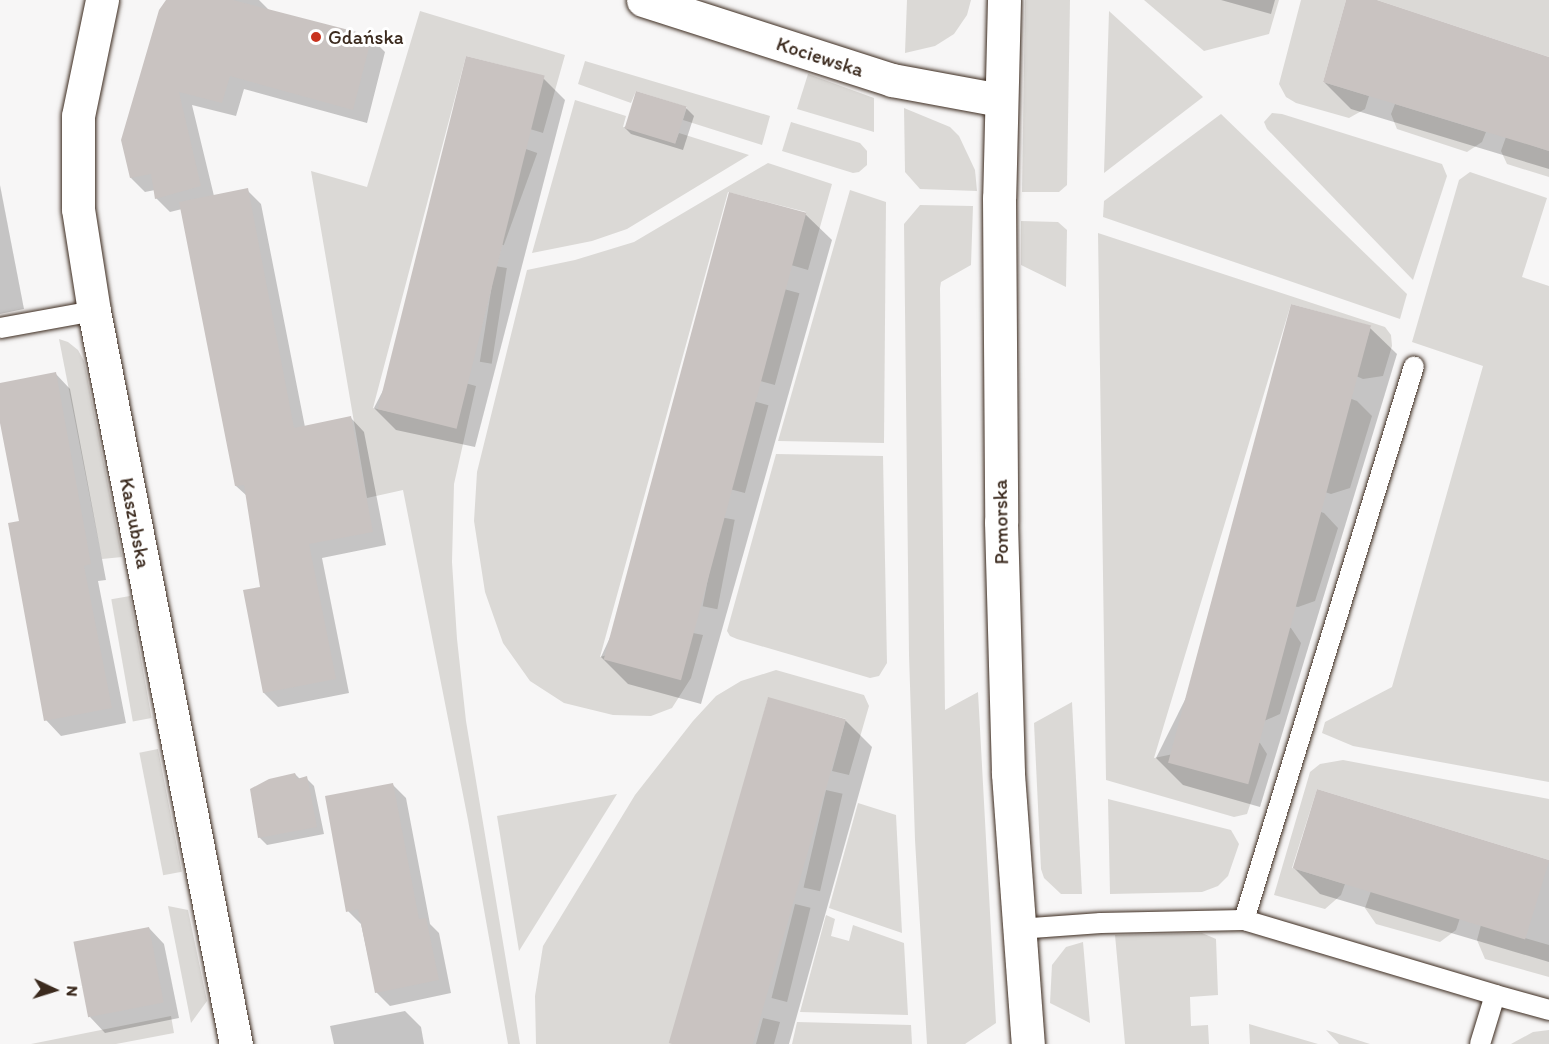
<!DOCTYPE html>
<html>
<head>
<meta charset="utf-8">
<style>
	body { margin:0 }
	#map { position:relative; width:1549px; height:1044px; overflow:hidden; background:#f7f6f6; font-family:Itim,sans-serif }
	div>[style] { position:absolute }
	[style*='--x'] { left:calc(var(--x)*1px); top:calc(var(--y)*1px); width:calc(var(--w)*1px); rotate:calc(var(--a)*1deg) }
	.green>* { inset:0; background:#dbd9d6; transform-origin:0 0 }
	.shadow>* { inset:0; background:#0003 }
	.building>* { inset:0; background:#c9c3c1; transform-origin:0 0 }
	.roads { filter:drop-shadow(0 0 2px #3b2a1e) drop-shadow(0 0 2px #3b2a1e) }
	.service>* { height:20px; margin:-10px; padding:0 10px; transform-origin:10px; border-radius:10px; background:#fff }
	.minor>* { height:33px; margin:-16.5px; padding:0 16.5px; transform-origin:16.5px; border-radius:16.5px; background:#fff }
	.tertiary>* { height:33px; margin:-16.5px; padding:0 16.5px; transform-origin:16.5px; border-radius:16.5px; background:#fff }
	.dots>* { width:16px; height:16px; translate:-50% -50%; box-sizing:border-box; border:3px solid #fff; border-radius:50% }
	span { translate:-50% -50%; white-space:nowrap; text-align:center; line-height:1.15; -webkit-text-stroke:6px #fff; paint-order:stroke }
	.poi-label { font-size:20px; color:#3b2a1e }
	.left { translate:0 -50%; text-align:left }
	.street-label { font-size:20px; color:#3b2a1e }
	.north { position:absolute; left:24px; top:960px; width:60px; height:60px; -webkit-text-stroke:4px #fff; paint-order:stroke; rotate:94deg; font-size:16px; font-weight:700; line-height:24px; text-align:center; color:#3b2a1e }
	.north::after { content:''; display:block; margin:auto; width:21px; height:27px; background:#3b2a1e; clip-path:polygon(50% 0,100% 100%,50% 72%,0 100%) }
</style>
</head>
<body>
<div id="map">
	<div class="green">
		<i style="clip-path:polygon(907px 0,971px 0,967px 15px,954px 34px,935px 46px,905px 53px)"></i>
		<i style="clip-path:polygon(1025px 0,1070px 0,1067px 185px,1059px 192px,1022px 192px)"></i>
		<i style="clip-path:polygon(1144px 0,1279px 0,1269px 34px,1204px 51px)"></i>
		<i style="clip-path:polygon(1301px 0,1346px 0,1323px 82px,1369px 96px,1365px 109px,1349px 118px,1296px 103px,1286px 97px,1279px 84px)"></i>
		<i style="clip-path:polygon(1377px 0,1549px 0,1549px 57px)"></i>
		<i style="clip-path:polygon(420px 11px,565px 55px,543px 133px,530px 129px,544px 76px,466px 56px,373px 408px,453px 426px,465px 383px,476px 386px,454px 484px,452px 562px,457px 639px,466px 721px,520px 1044px,508px 1044px,468px 820px,403px 490px,367px 498px,311px 171px,367px 187px)"></i>
		<i style="clip-path:polygon(1109px 11px,1203px 97px,1104px 173px)"></i>
		<i style="clip-path:polygon(585px 61px,770px 116px,762px 145px,683px 120px,687px 107px,636px 91px,631px 103px,578px 84px)"></i>
		<i style="clip-path:polygon(808px 74px,874px 98px,874px 132px,797px 109px)"></i>
		<i style="clip-path:polygon(575px 100px,626px 116px,623px 127px,675px 143px,679px 133px,749px 155px,627px 229px,592px 241px,532px 253px)"></i>
		<i style="clip-path:polygon(1395px 104px,1486px 132px,1482px 142px,1467px 152px,1397px 129px,1391px 114px)"></i>
		<i style="clip-path:polygon(904px 108px,950px 127px,959px 136px,975px 170px,977px 191px,920px 189px,905px 172px)"></i>
		<i style="clip-path:polygon(1272px 113px,1282px 114px,1442px 164px,1447px 176px,1413px 280px,1267px 129px,1264px 122px)"></i>
		<i style="clip-path:polygon(1221px 114px,1407px 294px,1400px 319px,1103px 217px,1104px 201px)"></i>
		<i style="clip-path:polygon(791px 122px,860px 143px,867px 151px,867px 165px,859px 172px,853px 173px,782px 151px)"></i>
		<i style="clip-path:polygon(1506px 137px,1549px 151px,1549px 177px,1507px 164px,1501px 151px)"></i>
		<i style="left:526px;top:149px;width:12px;height:98px;rotate:20deg"></i>
		<i style="clip-path:polygon(768px 163px,832px 184px,808px 270px,791px 265px,806px 212px,728px 192px,600px 657px,688px 632px,703px 635px,691px 678px,672px 708px,651px 716px,613px 715px,564px 703px,530px 681px,503px 643px,485px 592px,474px 521px,477px 472px,527px 270px,575px 260px,634px 242px)"></i>
		<i style="clip-path:polygon(1470px 172px,1547px 198px,1522px 277px,1549px 286px,1549px 782px,1353px 746px,1322px 733px,1325px 722px,1392px 687px,1483px 366px,1412px 342px,1459px 180px)"></i>
		<i style="clip-path:polygon(850px 190px,886px 202px,884px 443px,778px 441px)"></i>
		<i style="clip-path:polygon(920px 205px,973px 206px,971px 265px,941px 282px,940px 288px,945px 710px,978px 692px,996px 1023px,965px 1044px,927px 1044px,915px 840px,909px 655px,904px 224px)"></i>
		<i style="clip-path:polygon(1021px 221px,1058px 222px,1067px 230px,1066px 287px,1021px 265px)"></i>
		<i style="clip-path:polygon(1098px 233px,1385px 327px,1391px 335px,1392px 346px,1383px 376px,1363px 379px,1356px 376px,1371px 326px,1291px 304px,1154px 758px,1246px 739px,1260px 743px,1267px 754px,1247px 814px,1234px 817px,1106px 780px)"></i>
		<i style="left:495px;top:266px;width:12px;height:97px;rotate:9deg"></i>
		<i style="left:784px;top:289px;width:16px;height:95px;rotate:15deg"></i>
		<i style="clip-path:polygon(59px 339px,68px 342px,78px 350px,84px 361px,122px 557px,102px 559px)"></i>
		<i style="clip-path:polygon(1349px 398px,1357px 401px,1372px 416px,1350px 488px,1331px 494px,1322px 491px)"></i>
		<i style="left:753px;top:401px;width:16px;height:91px;rotate:15deg"></i>
		<i style="clip-path:polygon(776px 454px,883px 456px,887px 663px,879px 676px,870px 678px,737px 639px,730px 636px,727px 631px)"></i>
		<i style="clip-path:polygon(1315px 510px,1324px 513px,1338px 528px,1315px 601px,1298px 607px,1287px 605px)"></i>
		<i style="left:720px;top:517px;width:15px;height:91px;rotate:11deg"></i>
		<i style="left:130px;top:596px;width:124px;height:19px;rotate:80deg"></i>
		<i style="clip-path:polygon(1281px 625px,1291px 628px,1301px 643px,1280px 714px,1264px 721px,1253px 718px)"></i>
		<i style="clip-path:polygon(776px 670px,864px 695px,869px 706px,849px 775px,832px 771px,846px 719px,768px 698px,673px 1044px,536px 1044px,535px 996px,543px 946px,635px 795px,693px 721px,716px 696px,741px 681px)"></i>
		<i style="clip-path:polygon(1072px 702px,1082px 894px,1061px 894px,1044px 878px,1041px 869px,1034px 723px)"></i>
		<i style="left:158px;top:749px;width:125px;height:19px;rotate:79deg"></i>
		<i style="clip-path:polygon(1343px 760px,1549px 799px,1549px 860px,1317px 789px,1292px 868px,1345px 884px,1341px 895px,1325px 909px,1274px 895px,1310px 772px,1320px 764px)"></i>
		<i style="left:826px;top:790px;width:17px;height:100px;rotate:13deg"></i>
		<i style="clip-path:polygon(617px 794px,519px 951px,497px 816px)"></i>
		<i style="clip-path:polygon(1108px 799px,1231px 830px,1239px 844px,1228px 876px,1218px 886px,1202px 892px,1110px 894px)"></i>
		<i style="clip-path:polygon(858px 803px,896px 815px,902px 933px,829px 908px)"></i>
		<i style="clip-path:polygon(1371px 891px,1460px 918px,1456px 930px,1440px 942px,1376px 924px,1365px 908px)"></i>
		<i style="left:795px;top:904px;width:16px;height:97px;rotate:14deg"></i>
		<i style="clip-path:polygon(168px 906px,188px 910px,207px 1001px,191px 1023px)"></i>
		<i style="clip-path:polygon(826px 915px,835px 919px,831px 936px,849px 941px,853px 925px,904px 943px,908px 1015px,800px 1012px)"></i>
		<i style="clip-path:polygon(1481px 925px,1549px 945px,1549px 977px,1485px 959px,1477px 940px)"></i>
		<i style="clip-path:polygon(1202px 933px,1216px 939px,1218px 995px,1190px 997px,1191px 1026px,1208px 1025px,1209px 1044px,1125px 1044px,1115px 935px)"></i>
		<i style="clip-path:polygon(1083px 942px,1090px 1023px,1050px 1003px,1052px 965px,1066px 947px)"></i>
		<i style="clip-path:polygon(171px 1016px,174px 1033px,116px 1044px,31px 1044px)"></i>
		<i style="clip-path:polygon(763px 1018px,780px 1022px,774px 1044px,756px 1044px)"></i>
		<i style="clip-path:polygon(797px 1022px,911px 1025px,912px 1044px,792px 1044px)"></i>
		<i style="clip-path:polygon(1249px 1024px,1318px 1044px,1250px 1044px)"></i>
		<i style="clip-path:polygon(1326px 1030px,1370px 1044px,1339px 1044px)"></i>
		<i style="clip-path:polygon(1549px 1030px,1549px 1044px,1511px 1044px,1533px 1032px)"></i>
	</div>
	<div class="shadow">
		<i style="clip-path:polygon(168px 0,259px 0,269px 10px,371px 38px,385px 52px,367px 123px,244px 89px,236px 116px,192px 105px,214px 196px,247px 190px,261px 204px,305px 427px,351px 418px,364px 432px,386px 545px,322px 558px,349px 693px,278px 707px,264px 693px,262px 588px,247px 496px,236px 486px,182px 209px,170px 212px,156px 198px,155px 190px,145px 192px,131px 178px)"></i>
		<i style="clip-path:polygon(1221px 0,1275px 0,1271px 14px)"></i>
		<i style="clip-path:polygon(1348px 0,1372px 0,1549px 59px,1549px 169px,1351px 109px,1324px 82px)"></i>
		<i style="clip-path:polygon(543px 78px,565px 100px,475px 447px,396px 430px,374px 408px)"></i>
		<i style="clip-path:polygon(686px 108px,694px 116px,683px 150px,631px 134px,624px 127px)"></i>
		<i style="clip-path:polygon(0 185px,24px 309px,0 314px)"></i>
		<i style="clip-path:polygon(805px 214px,832px 240px,701px 704px,628px 684px,601px 657px)"></i>
		<i style="clip-path:polygon(1370px 328px,1397px 354px,1260px 807px,1183px 785px,1156px 758px)"></i>
		<i style="clip-path:polygon(55px 373px,70px 389px,106px 580px,98px 581px,126px 723px,61px 736px,46px 720px,21px 522px,0 415px,0 384px)"></i>
		<i style="clip-path:polygon(845px 720px,872px 747px,789px 1044px,674px 1044px)"></i>
		<i style="clip-path:polygon(295px 774px,300px 779px,306px 778px,314px 786px,324px 834px,267px 845px,259px 837px)"></i>
		<i style="clip-path:polygon(393px 785px,406px 798px,430px 924px,439px 933px,451px 993px,390px 1006px,376px 992px,361px 924px,348px 911px)"></i>
		<i style="clip-path:polygon(1549px 862px,1549px 962px,1320px 894px,1294px 868px)"></i>
		<i style="clip-path:polygon(149px 928px,164px 944px,179px 1018px,105px 1033px,90px 1017px)"></i>
		<i style="clip-path:polygon(405px 1011px,421px 1027px,424px 1044px,334px 1044px,330px 1026px)"></i>
	</div>
	<div class="building">
		<i style="clip-path:polygon(166px 0,233px 0,372px 36px,353px 110px,230px 76px,222px 103px,179px 92px,201px 186px,155px 199px,151px 174px,130px 178px,121px 140px,159px 10px)"></i>
		<i style="clip-path:polygon(1346px 0,1377px 0,1549px 57px,1549px 151px,1323px 82px)"></i>
		<i style="left:466px;top:56px;width:81px;height:364px;rotate:14deg"></i>
		<i style="left:636px;top:91px;width:53px;height:39px;rotate:17deg"></i>
		<i style="clip-path:polygon(248px 188px,294px 428px,351px 416px,373px 532px,309px 544px,336px 679px,263px 693px,243px 590px,260px 587px,244px 485px,235px 486px,179px 202px)"></i>
		<i style="left:729px;top:192px;width:80px;height:484px;rotate:15deg"></i>
		<i style="left:1291px;top:304px;width:83px;height:475px;rotate:15deg"></i>
		<i style="clip-path:polygon(56px 372px,91px 564px,84px 566px,112px 708px,44px 721px,8px 523px,19px 521px,0 423px,0 383px)"></i>
		<i style="left:768px;top:697px;width:81px;height:360px;rotate:16deg"></i>
		<i style="clip-path:polygon(295px 773px,297px 779px,307px 776px,317px 827px,258px 838px,250px 789px,269px 779px)"></i>
		<i style="clip-path:polygon(393px 783px,419px 919px,426px 918px,439px 980px,375px 993px,358px 909px,346px 912px,325px 796px)"></i>
		<i style="left:1317px;top:789px;width:243px;height:83px;rotate:17deg"></i>
		<i style="left:149px;top:927px;width:77px;height:77px;rotate:79deg"></i>
	</div>
	<div class="roads">
		<div class="service">
			<i style="--x:0;--y:328;--w:96;--a:-10.3"></i>
			<i style="--x:1244;--y:920;--w:579;--a:-72.94"></i>
			<i style="--x:1018;--y:929;--w:83;--a:-4.1"></i>
			<i style="--x:1101;--y:923;--w:143;--a:-1.2"></i>
			<i style="--x:1244;--y:920;--w:262;--a:16.6"></i>
			<i style="--x:1495;--y:995;--w:51;--a:107"></i>
			<i style="--x:1495;--y:995;--w:56;--a:15.5"></i>
		</div>
		<div class="minor">
			<i style="--x:102;--y:0;--w:118;--a:101.7"></i>
			<i style="--x:78;--y:116;--w:93;--a:90"></i>
			<i style="--x:78;--y:209;--w:103;--a:81.1"></i>
			<i style="--x:94;--y:311;--w:747;--a:79.04"></i>
			<i style="--x:643;--y:0;--w:262;--a:17.8"></i>
			<i style="--x:892;--y:80;--w:110;--a:10.5"></i>
		</div>
		<div class="tertiary">
			<i style="--x:1004;--y:0;--w:198;--a:91.4"></i>
			<i style="--x:999;--y:198;--w:324;--a:89.6"></i>
			<i style="--x:1001;--y:522;--w:252;--a:88.4"></i>
			<i style="--x:1008;--y:774;--w:271;--a:85.8"></i>
		</div>
	</div>
	<div class="dots">
		<i style="left:316px;top:37px;background:#c8321e"></i>
	</div>
	<div class="poi-label">
		<span class="left" style="left:328px;top:37px">Gdańska</span>
	</div>
	<div class="street-label">
		<span style="left:820px;top:57px;rotate:18deg">Kociewska</span>
		<span style="left:1001px;top:522px;rotate:-91deg">Pomorska</span>
		<span style="left:135px;top:523px;rotate:79deg">Kaszubska</span>
	</div>
	<div class="north">N</div>
</div>
</body>
</html>
